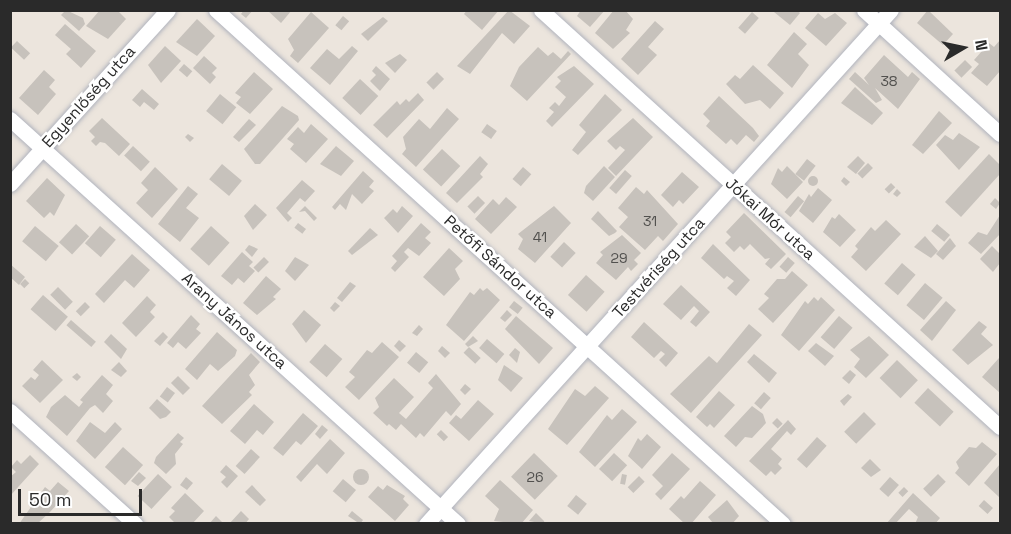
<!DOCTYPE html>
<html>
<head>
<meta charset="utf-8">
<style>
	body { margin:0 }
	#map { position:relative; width:1011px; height:534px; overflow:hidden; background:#ece5dd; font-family:"Space Grotesk",sans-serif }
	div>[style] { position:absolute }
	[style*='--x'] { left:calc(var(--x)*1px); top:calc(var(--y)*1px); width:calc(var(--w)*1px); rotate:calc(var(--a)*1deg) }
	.building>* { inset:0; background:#c7c2bc; transform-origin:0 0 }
	.round { border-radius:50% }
	.roads { filter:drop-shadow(0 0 2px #b0b3bd) drop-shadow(0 0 2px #b0b3bd) }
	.street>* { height:15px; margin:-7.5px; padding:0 7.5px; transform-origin:7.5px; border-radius:7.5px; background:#fff }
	span { translate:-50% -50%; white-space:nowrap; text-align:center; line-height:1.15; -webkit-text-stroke:5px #fff; paint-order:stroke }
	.number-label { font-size:14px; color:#51504e }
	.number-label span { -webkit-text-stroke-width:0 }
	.street-label { font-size:16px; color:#2a2a2a }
	.frame { position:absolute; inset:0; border:12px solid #2a2a2a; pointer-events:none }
	.north { position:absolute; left:933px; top:18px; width:60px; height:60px; -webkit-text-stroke:4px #fff; paint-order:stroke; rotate:81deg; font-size:16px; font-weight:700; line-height:24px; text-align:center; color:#2a2a2a }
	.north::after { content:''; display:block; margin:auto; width:21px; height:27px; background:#2a2a2a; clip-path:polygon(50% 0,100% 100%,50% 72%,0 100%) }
	.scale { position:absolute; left:18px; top:489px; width:124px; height:27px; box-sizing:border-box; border:3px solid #2a2a2a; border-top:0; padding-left:8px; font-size:18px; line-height:21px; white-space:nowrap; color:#2a2a2a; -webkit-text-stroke:4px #fff; paint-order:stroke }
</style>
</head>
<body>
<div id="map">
	<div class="building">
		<i style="clip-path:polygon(66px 10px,83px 18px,85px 24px,79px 31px,61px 15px)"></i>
		<i style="clip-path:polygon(100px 10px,117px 10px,126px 19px,108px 39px,86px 26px)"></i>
		<i style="clip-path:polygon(244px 10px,253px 10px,246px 18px,241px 14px)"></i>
		<i style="clip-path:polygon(267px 10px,292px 10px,281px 23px)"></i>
		<i style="clip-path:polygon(467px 10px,499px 10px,482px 30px,464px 14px)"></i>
		<i style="clip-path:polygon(509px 10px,530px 26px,514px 44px,502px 33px,470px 74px,457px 66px)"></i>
		<i style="clip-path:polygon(581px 10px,605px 10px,590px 27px,577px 16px)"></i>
		<i style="clip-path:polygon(614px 10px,625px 10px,633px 19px,626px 30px,630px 33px,613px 49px,595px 33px)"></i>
		<i style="clip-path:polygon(797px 10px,800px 13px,790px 25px,774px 12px)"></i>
		<i style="clip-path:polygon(928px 10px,953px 34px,943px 45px,917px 23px)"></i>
		<i style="clip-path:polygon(311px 12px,329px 28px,298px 63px,290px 56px,294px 50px,288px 39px)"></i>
		<i style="left:752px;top:12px;width:9px;height:21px;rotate:41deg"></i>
		<i style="clip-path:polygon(818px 13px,825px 19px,835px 13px,847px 23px,826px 46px,805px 28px)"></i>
		<i style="left:343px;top:16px;width:8px;height:12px;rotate:40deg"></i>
		<i style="clip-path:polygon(383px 17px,388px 21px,368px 41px,361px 34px)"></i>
		<i style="clip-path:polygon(197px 19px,215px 36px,197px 56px,176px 42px)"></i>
		<i style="clip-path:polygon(655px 21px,664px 29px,648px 47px,657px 55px,638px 75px,621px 59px)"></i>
		<i style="clip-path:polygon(65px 24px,96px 51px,81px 68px,66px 54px,71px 49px,55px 35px)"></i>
		<i style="clip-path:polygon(794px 32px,807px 44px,798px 54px,809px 65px,792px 88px,767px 65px)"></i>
		<i style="clip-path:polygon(1000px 40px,1000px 71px,987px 86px,971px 73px,979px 64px,974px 60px,989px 43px,994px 47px)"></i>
		<i style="left:17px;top:41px;width:18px;height:9px;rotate:43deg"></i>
		<i style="clip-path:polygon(165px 46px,181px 61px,161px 83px,148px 65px)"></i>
		<i style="clip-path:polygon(352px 46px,358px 51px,330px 85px,310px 68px,327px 49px,339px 59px)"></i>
		<i style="clip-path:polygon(538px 47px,548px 56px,553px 52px,561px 59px,568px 51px,571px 54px,527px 101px,510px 86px,519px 67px)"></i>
		<i style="clip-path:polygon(400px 54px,407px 60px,395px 73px,385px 63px)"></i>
		<i style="clip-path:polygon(884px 55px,908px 77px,912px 72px,920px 79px,898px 109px,875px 88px,882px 100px,876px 103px,849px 79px,855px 72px,869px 85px,864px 78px)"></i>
		<i style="clip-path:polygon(204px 56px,217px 68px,212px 73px,216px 77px,210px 84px,193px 68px)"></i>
		<i style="left:965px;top:60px;width:10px;height:15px;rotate:45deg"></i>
		<i style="left:184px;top:64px;width:11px;height:8px;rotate:41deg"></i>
		<i style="clip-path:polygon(753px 65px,784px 93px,770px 109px,760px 100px,745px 104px,726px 84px,735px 75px,740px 79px)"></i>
		<i style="clip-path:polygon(376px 66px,390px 79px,380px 91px,370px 81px,376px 75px,372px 71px)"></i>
		<i style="clip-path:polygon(574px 66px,594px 84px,552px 127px,546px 121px,554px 112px,549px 108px,555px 102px,559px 106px,566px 97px,555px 87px,561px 81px,557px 77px)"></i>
		<i style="clip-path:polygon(44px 70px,55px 80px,49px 87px,56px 94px,38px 115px,19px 98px)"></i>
		<i style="clip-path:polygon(254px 72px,273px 89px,250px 114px,236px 103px,241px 97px,235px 93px)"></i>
		<i style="left:437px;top:72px;width:10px;height:15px;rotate:45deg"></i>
		<i style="left:360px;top:79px;width:25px;height:26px;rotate:43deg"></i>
		<i style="clip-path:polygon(855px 87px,883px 113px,872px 125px,841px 103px)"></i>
		<i style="clip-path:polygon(142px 89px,159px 104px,154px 110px,144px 102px,140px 107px,132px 100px)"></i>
		<i style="clip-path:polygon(418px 93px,424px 100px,387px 138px,373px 125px,397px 101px,400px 105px,406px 99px,409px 102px)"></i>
		<i style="left:220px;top:94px;width:21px;height:22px;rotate:39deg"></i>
		<i style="clip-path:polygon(605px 94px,622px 110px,578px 155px,572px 150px,586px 132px,579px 125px)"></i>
		<i style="clip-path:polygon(719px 96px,753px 128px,759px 136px,754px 142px,746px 135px,737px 145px,731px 139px,726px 144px,706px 126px,710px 121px,703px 114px)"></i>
		<i style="clip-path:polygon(282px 106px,298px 116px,299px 120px,260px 164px,255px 164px,244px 149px)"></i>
		<i style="clip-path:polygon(447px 108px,459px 119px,416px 167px,402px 154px,406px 149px,403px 137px,419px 119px,430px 129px)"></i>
		<i style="clip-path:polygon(939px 111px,952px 123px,923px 154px,912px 145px)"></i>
		<i style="clip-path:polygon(102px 118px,130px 144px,119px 156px,105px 143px,100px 142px,96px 146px,91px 141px,95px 137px,89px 131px)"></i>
		<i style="clip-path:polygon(633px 118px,653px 137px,616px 176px,608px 168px,625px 150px,620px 146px,616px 150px,607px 141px)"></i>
		<i style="clip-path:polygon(249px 119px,256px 125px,239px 142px,233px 137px)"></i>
		<i style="clip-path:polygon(311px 124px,328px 139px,306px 163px,290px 149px,294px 144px,287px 139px,298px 127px,304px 133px)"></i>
		<i style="left:487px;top:124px;width:12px;height:10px;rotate:35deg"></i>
		<i style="clip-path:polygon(959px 133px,980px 147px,959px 170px,936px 145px,945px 135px,953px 140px)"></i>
		<i style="clip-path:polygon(188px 134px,194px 138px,190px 142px,185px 137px)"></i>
		<i style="left:133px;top:146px;width:23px;height:13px;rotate:43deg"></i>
		<i style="clip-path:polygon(336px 146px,354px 161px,341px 176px,320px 164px)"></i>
		<i style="left:442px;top:149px;width:25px;height:28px;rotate:43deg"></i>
		<i style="clip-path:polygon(989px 154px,1000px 165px,1000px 174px,961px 217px,945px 202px)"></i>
		<i style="clip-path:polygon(480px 156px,488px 164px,480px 174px,483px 177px,457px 203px,446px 193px)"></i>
		<i style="clip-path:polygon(858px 156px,865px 163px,856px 174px,847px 167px)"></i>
		<i style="left:807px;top:159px;width:11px;height:19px;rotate:38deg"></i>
		<i style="left:868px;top:163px;width:7px;height:15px;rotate:45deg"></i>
		<i style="left:222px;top:164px;width:26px;height:20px;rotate:40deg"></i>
		<i style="clip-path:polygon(604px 166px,615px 177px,593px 201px,584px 193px,586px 186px)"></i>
		<i style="clip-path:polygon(787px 166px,803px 182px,787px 199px,771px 184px,778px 168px,782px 172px)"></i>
		<i style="clip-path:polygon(155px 167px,178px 189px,152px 218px,136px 203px,148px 190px,141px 183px)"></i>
		<i style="left:523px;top:167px;width:11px;height:16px;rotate:41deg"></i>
		<i style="left:625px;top:170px;width:9px;height:24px;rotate:41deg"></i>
		<i style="clip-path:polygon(363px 171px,374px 181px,369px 187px,374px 191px,362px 204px,352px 194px,346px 210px,340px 204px,335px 210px,332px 207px)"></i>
		<i style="clip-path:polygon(682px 172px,699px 187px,683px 204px,679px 200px,673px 207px,661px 195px)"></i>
		<i class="round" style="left:808px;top:176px;width:10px;height:10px"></i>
		<i style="clip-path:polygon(844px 177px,850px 182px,846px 186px,841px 181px)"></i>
		<i style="clip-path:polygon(47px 178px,65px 195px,54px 216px,50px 212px,44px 218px,26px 201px)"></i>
		<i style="clip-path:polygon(302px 180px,315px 191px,305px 202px,300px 198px,287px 213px,292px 218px,288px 222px,276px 208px)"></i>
		<i style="left:891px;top:183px;width:6px;height:9px;rotate:45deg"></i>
		<i style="clip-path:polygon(188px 186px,198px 194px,186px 208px,199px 218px,180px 242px,158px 224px)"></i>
		<i style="clip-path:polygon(636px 187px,644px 194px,647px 190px,678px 224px,663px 241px,658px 236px,645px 250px,619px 227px,628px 217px,618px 208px)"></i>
		<i style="clip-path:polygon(818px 188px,832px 200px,813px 223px,799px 211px,809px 194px,811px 197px)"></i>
		<i style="clip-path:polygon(897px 189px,901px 193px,897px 197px,893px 194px)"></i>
		<i style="left:478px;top:196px;width:10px;height:15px;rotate:45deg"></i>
		<i style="left:798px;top:196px;width:8px;height:21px;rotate:40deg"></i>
		<i style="clip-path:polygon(506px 197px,517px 207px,491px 234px,475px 219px,493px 199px,499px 205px)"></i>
		<i style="clip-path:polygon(995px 198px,1000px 203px,996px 209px,990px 204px)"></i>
		<i style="clip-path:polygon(255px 204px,267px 215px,253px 230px,244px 216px)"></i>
		<i style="clip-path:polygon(305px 206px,317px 218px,314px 221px,305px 211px,299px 212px)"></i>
		<i style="clip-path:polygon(402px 206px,413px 216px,398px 233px,384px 218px,393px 209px,397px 213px)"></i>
		<i style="clip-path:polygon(554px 206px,571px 223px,535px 263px,518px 249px,523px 239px,518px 234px)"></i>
		<i style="clip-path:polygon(598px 211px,617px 231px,615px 233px,609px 236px,591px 219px)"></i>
		<i style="clip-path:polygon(744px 213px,786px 254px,771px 269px,765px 264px,770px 258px,765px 259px,750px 244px,744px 250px,740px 246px,734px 252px,725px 243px,731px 237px,726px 232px)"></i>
		<i style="clip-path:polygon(839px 214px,856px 230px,840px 247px,823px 232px,832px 217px,835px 219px)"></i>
		<i style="clip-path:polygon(1000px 215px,1000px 234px,981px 254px,968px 243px,978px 232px,987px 235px)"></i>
		<i style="clip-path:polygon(886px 220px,901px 234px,866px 271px,851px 257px,858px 249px,855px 246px,871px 227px,875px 231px)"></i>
		<i style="left:298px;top:223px;width:10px;height:6px;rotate:37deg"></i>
		<i style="clip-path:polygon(421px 223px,431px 232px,425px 238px,431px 243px,419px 256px,408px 248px,404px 252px,409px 257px,395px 272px,391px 268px,397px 261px,392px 256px)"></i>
		<i style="left:76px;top:224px;width:18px;height:25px;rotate:43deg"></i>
		<i style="left:937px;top:224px;width:17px;height:9px;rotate:40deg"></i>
		<i style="left:35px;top:226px;width:31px;height:20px;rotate:40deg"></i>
		<i style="left:100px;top:226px;width:21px;height:23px;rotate:41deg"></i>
		<i style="left:211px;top:226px;width:25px;height:31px;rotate:42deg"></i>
		<i style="clip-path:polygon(370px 228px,378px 235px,352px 255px,348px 251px)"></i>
		<i style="clip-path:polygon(622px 235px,641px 253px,634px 260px,638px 264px,631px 271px,628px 267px,616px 280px,596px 263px,603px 255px,600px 252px)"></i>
		<i style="clip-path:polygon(925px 236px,938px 251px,931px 258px,914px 247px)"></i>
		<i style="clip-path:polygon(950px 238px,956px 246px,943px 260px,936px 254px)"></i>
		<i style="left:564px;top:242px;width:16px;height:20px;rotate:43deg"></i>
		<i style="clip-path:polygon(713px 244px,750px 280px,736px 296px,727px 288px,734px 281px,727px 276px,724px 279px,701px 258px)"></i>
		<i style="clip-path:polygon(249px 245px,258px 249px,252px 257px,245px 250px)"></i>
		<i style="clip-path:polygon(992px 246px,1000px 254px,1000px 263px,993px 272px,980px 259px)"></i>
		<i style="clip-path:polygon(449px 248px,463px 261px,455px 269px,460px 279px,444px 296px,423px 277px)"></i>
		<i style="clip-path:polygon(242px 252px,253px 262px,249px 266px,255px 271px,244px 283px,238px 278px,232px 285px,221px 276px)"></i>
		<i style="clip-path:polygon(132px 254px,150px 270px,134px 288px,125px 280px,104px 303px,95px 294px)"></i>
		<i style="left:264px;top:257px;width:7px;height:15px;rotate:45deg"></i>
		<i style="clip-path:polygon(295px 257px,309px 265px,295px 281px,285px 271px)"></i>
		<i style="left:788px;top:257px;width:9px;height:13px;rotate:41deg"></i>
		<i style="left:902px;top:263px;width:18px;height:27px;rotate:41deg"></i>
		<i style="clip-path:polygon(10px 264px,25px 277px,19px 285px,10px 277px)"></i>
		<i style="clip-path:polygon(792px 271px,808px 285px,773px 323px,758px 309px,769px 298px,764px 294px,777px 279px,785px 279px)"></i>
		<i style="left:586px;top:275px;width:25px;height:27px;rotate:42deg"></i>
		<i style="clip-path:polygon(266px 276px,281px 289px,273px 297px,276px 299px,257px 315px,243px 303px)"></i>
		<i style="left:25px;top:279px;width:6px;height:7px;rotate:45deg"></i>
		<i style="clip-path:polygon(350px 282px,356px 286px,342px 302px,337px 298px)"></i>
		<i style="left:925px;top:283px;width:23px;height:29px;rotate:40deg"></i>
		<i style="clip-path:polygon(681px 285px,710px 312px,696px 327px,690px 322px,699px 311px,694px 306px,681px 320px,663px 304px)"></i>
		<i style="left:58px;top:287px;width:21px;height:11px;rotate:45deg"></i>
		<i style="clip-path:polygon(480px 288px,483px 291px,487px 288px,500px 300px,464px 341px,446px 325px,470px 292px,474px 295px)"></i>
		<i style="left:43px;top:295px;width:33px;height:19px;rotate:41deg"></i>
		<i style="clip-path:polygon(147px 296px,156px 305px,150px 312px,155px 317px,136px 337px,122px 323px)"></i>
		<i style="clip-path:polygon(814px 297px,818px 301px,821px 297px,835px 310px,799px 351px,781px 335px,805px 301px,808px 304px)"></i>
		<i style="left:514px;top:301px;width:11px;height:8px;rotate:38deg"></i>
		<i style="clip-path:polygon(946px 301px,956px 310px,932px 341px,920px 330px)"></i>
		<i style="left:85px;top:302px;width:7px;height:13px;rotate:45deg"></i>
		<i style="clip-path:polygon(335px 302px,340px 306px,334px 312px,330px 308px)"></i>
		<i style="clip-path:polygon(304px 310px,321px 325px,306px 343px,292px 324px)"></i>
		<i style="clip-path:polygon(507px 310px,512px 315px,505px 322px,500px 318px)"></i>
		<i style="clip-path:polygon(191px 315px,200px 324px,196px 329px,201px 333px,186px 349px,178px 342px,173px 348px,167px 343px)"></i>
		<i style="clip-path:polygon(516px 316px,553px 348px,539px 364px,505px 329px)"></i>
		<i style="left:839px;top:316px;width:18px;height:28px;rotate:41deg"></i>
		<i style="left:71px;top:320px;width:33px;height:7px;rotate:41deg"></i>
		<i style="clip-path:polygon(979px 321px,987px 327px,981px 334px,993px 345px,968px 365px,952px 350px)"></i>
		<i style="clip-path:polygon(644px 322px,678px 353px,666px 367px,659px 360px,665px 354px,661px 351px,654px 358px,631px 337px)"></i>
		<i style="clip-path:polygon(749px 324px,762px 335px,691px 413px,670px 394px,709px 356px,717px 363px)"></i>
		<i style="clip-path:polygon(419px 325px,423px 329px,417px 336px,412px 333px)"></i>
		<i style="clip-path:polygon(163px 332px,168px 337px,160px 346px,154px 341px)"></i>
		<i style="clip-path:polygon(217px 332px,237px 350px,235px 356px,218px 371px,210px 364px,197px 380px,185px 369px)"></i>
		<i style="clip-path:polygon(111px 334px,127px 349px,121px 359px,104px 342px)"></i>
		<i style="clip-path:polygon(473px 336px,478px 341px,468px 347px,465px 344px)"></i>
		<i style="clip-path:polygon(869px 336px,889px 355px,866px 378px,854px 367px,860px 359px,850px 350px)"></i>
		<i style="left:487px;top:339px;width:23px;height:12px;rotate:41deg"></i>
		<i style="clip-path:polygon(399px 340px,406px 346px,400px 352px,394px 346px)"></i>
		<i style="clip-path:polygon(382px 342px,399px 357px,359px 400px,345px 387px,355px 377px,349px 372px,367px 350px,372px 353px)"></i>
		<i style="clip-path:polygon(816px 343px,834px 356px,825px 366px,808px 351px)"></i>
		<i style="left:325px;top:344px;width:23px;height:24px;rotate:41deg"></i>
		<i style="clip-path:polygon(442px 346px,450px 353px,445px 358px,438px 351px)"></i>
		<i style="left:469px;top:347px;width:16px;height:8px;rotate:43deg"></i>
		<i style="clip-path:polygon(515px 348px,520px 352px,517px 363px,509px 355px)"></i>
		<i style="left:416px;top:352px;width:16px;height:14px;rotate:40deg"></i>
		<i style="clip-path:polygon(251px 353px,260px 362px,249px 375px,255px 385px,249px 392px,252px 395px,222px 424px,202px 406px)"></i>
		<i style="clip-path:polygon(754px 354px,777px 373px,769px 383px,747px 362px)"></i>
		<i style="clip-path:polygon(999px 358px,1000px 359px,1000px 393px,982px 377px)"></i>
		<i style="clip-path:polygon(42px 360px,63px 380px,40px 403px,22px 386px,31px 377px,35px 380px,39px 375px,33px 370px)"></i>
		<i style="left:897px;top:360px;width:29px;height:25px;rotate:44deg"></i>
		<i style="clip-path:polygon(119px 362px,127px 371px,121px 377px,111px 370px)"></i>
		<i style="clip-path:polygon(504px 365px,523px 378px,511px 392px,498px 380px)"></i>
		<i style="clip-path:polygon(850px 370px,856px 375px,849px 384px,842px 378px)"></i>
		<i style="clip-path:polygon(77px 373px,81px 377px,77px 381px,72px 377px)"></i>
		<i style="clip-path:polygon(436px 374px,461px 404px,451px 416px,446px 411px,424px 437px,420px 433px,416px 438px,401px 424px,396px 430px,389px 424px,387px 426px,373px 413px,379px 407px,375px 398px,394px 378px,414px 397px,399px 413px,406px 419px,433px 388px,428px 383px)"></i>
		<i style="clip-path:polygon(102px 375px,113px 385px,106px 394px,113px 401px,103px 413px,95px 405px,90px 408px,67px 436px,46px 417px,51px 407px,65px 395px,79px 407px,83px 402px,80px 400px)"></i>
		<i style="left:178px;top:376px;width:17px;height:10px;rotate:45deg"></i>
		<i style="clip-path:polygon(465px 384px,471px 389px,465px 395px,460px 390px)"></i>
		<i style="clip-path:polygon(595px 386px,609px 398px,567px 445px,548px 429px,575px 389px,585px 396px)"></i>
		<i style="left:167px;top:387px;width:10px;height:12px;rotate:37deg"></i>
		<i style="left:928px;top:388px;width:35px;height:20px;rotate:43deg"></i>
		<i style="clip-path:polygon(719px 391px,735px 405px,714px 428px,710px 424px,707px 427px,696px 417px)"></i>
		<i style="left:764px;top:392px;width:9px;height:15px;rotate:41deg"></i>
		<i style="clip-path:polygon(848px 394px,852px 397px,844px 406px,840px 401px)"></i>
		<i style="clip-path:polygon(157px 399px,171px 412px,166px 417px,160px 419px,149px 408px)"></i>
		<i style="clip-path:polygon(478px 400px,494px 414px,469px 441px,449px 423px,456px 415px,461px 419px)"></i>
		<i style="clip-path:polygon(254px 404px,274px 422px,263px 435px,257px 430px,245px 444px,230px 431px)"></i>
		<i style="clip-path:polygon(752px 406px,763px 414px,766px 423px,752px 438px,745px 437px,736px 447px,724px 436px)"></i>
		<i style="clip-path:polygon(622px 409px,637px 422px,595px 467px,579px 452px,607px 415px,612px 420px)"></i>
		<i style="left:864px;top:412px;width:17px;height:28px;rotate:45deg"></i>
		<i style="clip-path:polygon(303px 413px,318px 426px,301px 445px,296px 441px,283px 456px,273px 448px)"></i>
		<i style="left:777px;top:418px;width:8px;height:7px;rotate:45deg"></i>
		<i style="clip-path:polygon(788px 420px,796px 429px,791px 435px,787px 431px,771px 449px,782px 459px,778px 464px,782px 468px,775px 475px,771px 471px,766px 476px,749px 461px)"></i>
		<i style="clip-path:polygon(90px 422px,105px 433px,115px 422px,122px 429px,95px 459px,76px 441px)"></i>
		<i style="clip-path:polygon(322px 425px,328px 430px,320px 439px,315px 434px)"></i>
		<i style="left:441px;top:430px;width:10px;height:6px;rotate:45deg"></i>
		<i style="clip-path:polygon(178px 433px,184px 438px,180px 442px,183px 444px,175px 454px,176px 464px,166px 474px,154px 463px,156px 457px)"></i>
		<i style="clip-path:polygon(647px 434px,661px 447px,642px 469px,628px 456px,638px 438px,641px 441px)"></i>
		<i style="left:817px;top:437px;width:13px;height:30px;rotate:42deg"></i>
		<i style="clip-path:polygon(330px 439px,345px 453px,327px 474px,317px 464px,301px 482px,296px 477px)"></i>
		<i style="clip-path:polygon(982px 442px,997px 454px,969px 486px,955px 473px,959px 468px,956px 462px,969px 447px,976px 448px)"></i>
		<i style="left:123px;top:447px;width:27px;height:27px;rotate:42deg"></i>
		<i style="left:251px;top:449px;width:12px;height:23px;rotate:42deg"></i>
		<i style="left:534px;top:453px;width:33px;height:33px;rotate:44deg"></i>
		<i style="left:614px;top:453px;width:18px;height:22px;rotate:43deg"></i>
		<i style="clip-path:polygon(672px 453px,690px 469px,661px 500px,655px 494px,663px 486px,652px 475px)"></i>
		<i style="clip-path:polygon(30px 455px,39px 464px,10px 496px,10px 477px,16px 472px,11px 467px,17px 460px,21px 464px)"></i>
		<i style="clip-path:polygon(870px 459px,881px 470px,871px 477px,861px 468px)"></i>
		<i style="clip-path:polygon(1000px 464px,1000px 498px,984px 483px)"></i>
		<i style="clip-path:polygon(226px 465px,238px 476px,227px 488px,221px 482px,226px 477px,220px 472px)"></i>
		<i class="round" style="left:353px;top:469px;width:16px;height:16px"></i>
		<i style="clip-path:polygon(139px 472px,146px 478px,138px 486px,131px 481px)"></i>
		<i style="left:158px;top:474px;width:19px;height:30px;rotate:43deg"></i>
		<i style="left:622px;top:474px;width:5px;height:10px;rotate:11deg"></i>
		<i style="left:938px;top:474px;width:11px;height:21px;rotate:45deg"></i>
		<i style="left:639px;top:476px;width:8px;height:16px;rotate:45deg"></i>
		<i style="clip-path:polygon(186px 477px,193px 483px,187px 490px,180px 485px)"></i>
		<i style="left:890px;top:477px;width:12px;height:16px;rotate:42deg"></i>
		<i style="left:343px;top:479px;width:17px;height:16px;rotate:40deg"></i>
		<i style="clip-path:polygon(500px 480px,533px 510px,521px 524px,494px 521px,499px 509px,485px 496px)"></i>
		<i style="clip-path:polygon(700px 481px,716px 495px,691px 524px,685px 524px,669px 509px,681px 496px,684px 499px)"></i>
		<i style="clip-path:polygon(58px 482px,69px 491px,50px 512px,37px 524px,19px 524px,45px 487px,50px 491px)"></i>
		<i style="clip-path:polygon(252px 485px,266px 500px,260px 506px,245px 492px)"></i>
		<i style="clip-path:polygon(387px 485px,405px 496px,403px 499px,409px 505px,395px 521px,368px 497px,378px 486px,383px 490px)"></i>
		<i style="left:904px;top:487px;width:6px;height:8px;rotate:45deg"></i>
		<i style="clip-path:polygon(185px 493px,204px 511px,192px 524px,176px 524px,169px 517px,175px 511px,171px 508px)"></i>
		<i style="clip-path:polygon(913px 493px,940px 518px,935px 524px,915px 524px,918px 517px,909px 509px,895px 524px,886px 524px)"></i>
		<i style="left:576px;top:495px;width:14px;height:14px;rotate:39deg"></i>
		<i style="clip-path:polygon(727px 500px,739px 516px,732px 524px,713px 523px,708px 517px)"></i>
		<i style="left:984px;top:500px;width:12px;height:8px;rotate:42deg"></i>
		<i style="clip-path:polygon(241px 511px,249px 519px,245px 524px,229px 524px)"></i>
		<i style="clip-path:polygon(352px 511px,363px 520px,360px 524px,348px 516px)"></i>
		<i style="clip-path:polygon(536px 513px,544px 521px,545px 524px,529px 521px)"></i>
		<i style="clip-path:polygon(216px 516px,224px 524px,209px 524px)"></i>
	</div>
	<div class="roads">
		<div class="street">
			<i style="--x:216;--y:10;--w:765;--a:42.19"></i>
			<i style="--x:541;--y:10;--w:620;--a:42.26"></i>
			<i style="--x:864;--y:10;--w:184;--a:42.4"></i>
			<i style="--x:10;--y:119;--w:604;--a:42.11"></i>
			<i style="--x:10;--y:184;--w:235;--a:-47.8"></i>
			<i style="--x:10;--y:411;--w:169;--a:42.1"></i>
			<i style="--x:426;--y:524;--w:693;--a:-47.87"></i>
		</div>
	</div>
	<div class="number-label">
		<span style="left:889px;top:81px">38</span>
		<span style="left:650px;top:221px">31</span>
		<span style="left:540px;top:237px">41</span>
		<span style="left:619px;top:258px">29</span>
		<span style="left:535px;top:477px">26</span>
	</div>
	<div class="street-label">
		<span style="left:89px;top:97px;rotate:-48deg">Egyenlőség utca</span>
		<span style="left:770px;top:219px;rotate:42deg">Jókai Mór utca</span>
		<span style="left:500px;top:267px;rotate:42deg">Petőfi Sándor utca</span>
		<span style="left:659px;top:268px;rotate:-48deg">Testvériség utca</span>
		<span style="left:234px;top:321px;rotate:42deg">Arany János utca</span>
	</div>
	<div class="frame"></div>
	<div class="north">N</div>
	<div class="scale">50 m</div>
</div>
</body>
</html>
